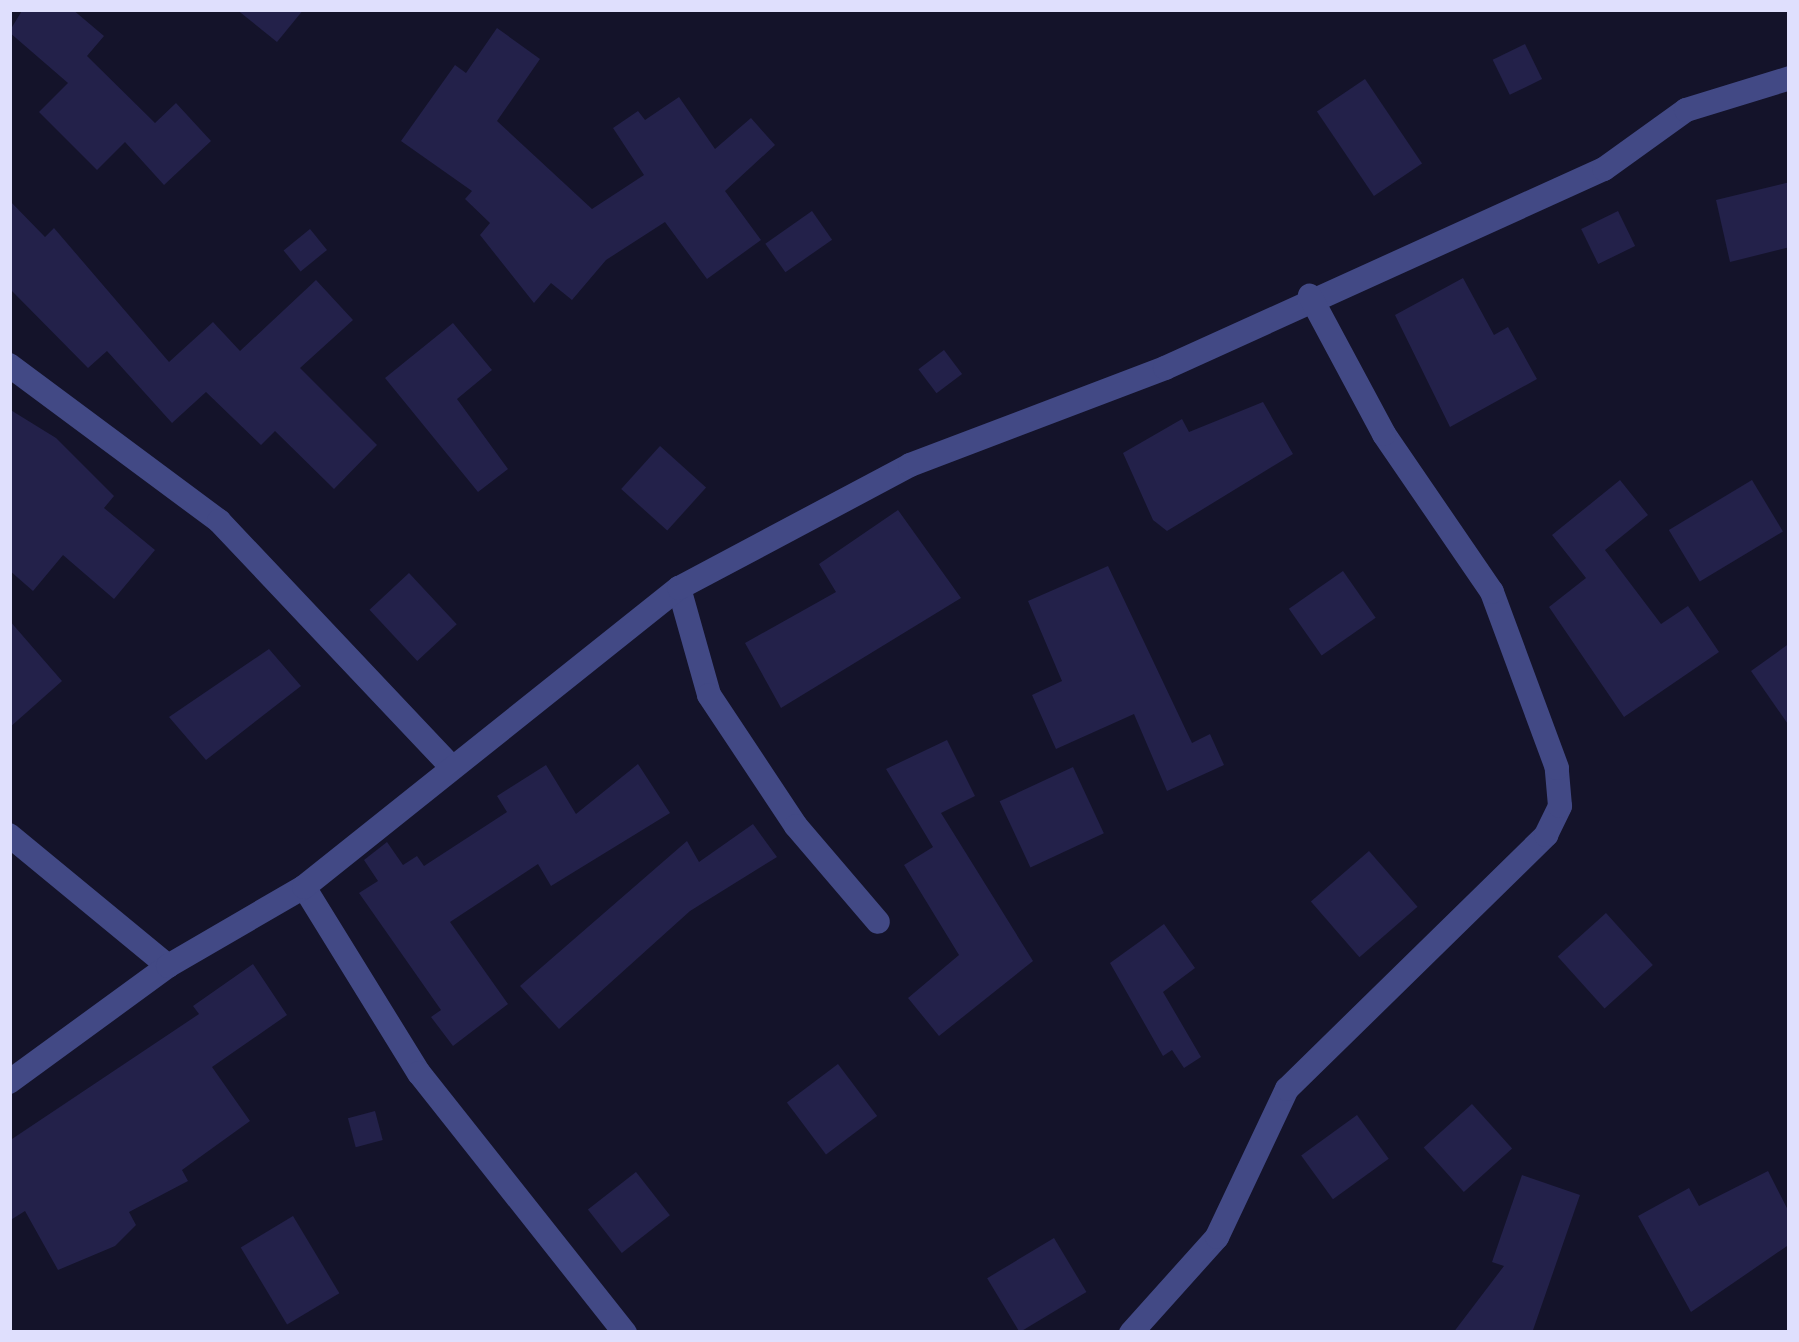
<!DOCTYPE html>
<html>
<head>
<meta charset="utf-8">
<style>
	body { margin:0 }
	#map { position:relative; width:1799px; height:1342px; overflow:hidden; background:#14132a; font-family:"Roboto Condensed",sans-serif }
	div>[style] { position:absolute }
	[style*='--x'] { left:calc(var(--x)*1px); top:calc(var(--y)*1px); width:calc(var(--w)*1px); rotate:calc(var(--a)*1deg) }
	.building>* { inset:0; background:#23214a; transform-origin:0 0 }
	.minor>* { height:24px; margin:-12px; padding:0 12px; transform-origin:12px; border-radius:12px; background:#424985 }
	span { translate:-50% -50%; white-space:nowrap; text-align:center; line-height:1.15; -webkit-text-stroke:9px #14132a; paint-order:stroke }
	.frame { position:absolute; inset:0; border:12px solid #dfdffd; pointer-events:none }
</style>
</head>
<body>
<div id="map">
	<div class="building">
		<i style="clip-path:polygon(23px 9px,72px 9px,104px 36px,87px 56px,155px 123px,176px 103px,211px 141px,164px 185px,125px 142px,97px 170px,39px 112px,68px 83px,9px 32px)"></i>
		<i style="clip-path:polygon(236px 9px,304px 9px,277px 42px)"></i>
		<i style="clip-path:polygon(497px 28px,540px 59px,497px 121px,592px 209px,644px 175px,613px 128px,638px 111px,645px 120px,679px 97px,715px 149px,751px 118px,775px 145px,725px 191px,761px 240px,707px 279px,665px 222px,606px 260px,572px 300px,551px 283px,534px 303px,480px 235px,490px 223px,465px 199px,472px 191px,401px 141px,455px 65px,466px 73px)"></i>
		<i style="left:1525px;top:44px;width:39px;height:36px;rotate:64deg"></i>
		<i style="left:1365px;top:79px;width:102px;height:58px;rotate:56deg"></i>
		<i style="clip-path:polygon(1790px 182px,1790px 247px,1730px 262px,1716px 200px)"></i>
		<i style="clip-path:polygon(9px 200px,45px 237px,54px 228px,169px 362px,213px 322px,240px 351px,316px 280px,353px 320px,300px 368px,377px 445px,334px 489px,275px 431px,261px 445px,206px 392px,172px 423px,107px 351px,88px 368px,9px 288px)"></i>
		<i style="left:812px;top:211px;width:35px;height:57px;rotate:55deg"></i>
		<i style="left:1618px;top:211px;width:39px;height:41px;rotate:64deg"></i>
		<i style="left:310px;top:229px;width:27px;height:34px;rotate:51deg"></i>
		<i style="clip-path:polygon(1463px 278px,1494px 335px,1508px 327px,1537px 379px,1450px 427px,1395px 315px)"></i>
		<i style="clip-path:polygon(453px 323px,492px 370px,457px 399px,508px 469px,478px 492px,385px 378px)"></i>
		<i style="left:944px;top:350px;width:30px;height:32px;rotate:53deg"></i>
		<i style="clip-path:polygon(1263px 402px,1293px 454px,1167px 531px,1153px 520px,1123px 453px,1182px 419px,1189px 432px)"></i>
		<i style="clip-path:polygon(9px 409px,56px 438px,114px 496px,104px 508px,155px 550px,114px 599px,63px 555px,33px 591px,9px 570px)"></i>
		<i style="left:660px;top:446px;width:62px;height:58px;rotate:42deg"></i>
		<i style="clip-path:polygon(1620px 480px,1648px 515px,1605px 550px,1661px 624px,1688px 606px,1719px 652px,1624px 717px,1549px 607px,1586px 578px,1552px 535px)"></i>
		<i style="left:1752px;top:480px;width:60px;height:97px;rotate:59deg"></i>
		<i style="clip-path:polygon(898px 510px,961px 598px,781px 708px,745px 643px,836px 592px,819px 564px)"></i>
		<i style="clip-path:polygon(1108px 566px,1192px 743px,1210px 734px,1224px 765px,1167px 791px,1134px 714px,1056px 749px,1032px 695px,1062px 681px,1028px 601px)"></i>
		<i style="left:1343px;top:571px;width:57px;height:66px;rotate:55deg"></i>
		<i style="left:409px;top:573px;width:70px;height:54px;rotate:47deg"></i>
		<i style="clip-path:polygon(9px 620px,62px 681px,9px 728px)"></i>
		<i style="clip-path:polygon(1790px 643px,1790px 727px,1751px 671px)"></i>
		<i style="clip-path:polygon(269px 649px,301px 686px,206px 760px,169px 717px)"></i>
		<i style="clip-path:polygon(947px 740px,975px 796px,941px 813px,1033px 961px,939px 1036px,908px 998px,959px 955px,904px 865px,933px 847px,886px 769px)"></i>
		<i style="clip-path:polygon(638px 764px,670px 813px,551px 886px,538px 864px,450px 922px,508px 1004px,453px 1046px,431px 1017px,441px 1010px,359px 893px,378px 881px,364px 860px,387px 842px,403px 865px,417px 856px,424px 866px,507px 812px,497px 796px,546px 765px,576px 814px)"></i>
		<i style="left:1073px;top:767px;width:73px;height:81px;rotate:65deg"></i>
		<i style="clip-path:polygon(753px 824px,777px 857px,690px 911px,559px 1029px,520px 986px,687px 841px,699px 862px)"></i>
		<i style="left:1369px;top:851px;width:74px;height:77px;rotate:49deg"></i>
		<i style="left:1606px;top:913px;width:70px;height:65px;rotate:48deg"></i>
		<i style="clip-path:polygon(1164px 924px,1195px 968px,1163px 992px,1201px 1057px,1184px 1068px,1172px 1050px,1163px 1056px,1110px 963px)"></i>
		<i style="clip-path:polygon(253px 964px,287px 1015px,212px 1067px,250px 1121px,182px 1170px,188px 1181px,129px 1212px,136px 1225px,115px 1246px,58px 1270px,25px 1211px,9px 1221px,9px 1141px,199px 1014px,193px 1006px)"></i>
		<i style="left:838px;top:1064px;width:65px;height:64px;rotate:53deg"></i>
		<i style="left:1472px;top:1104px;width:60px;height:65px;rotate:48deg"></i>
		<i style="left:375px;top:1111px;width:30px;height:28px;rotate:75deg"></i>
		<i style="left:1357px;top:1115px;width:54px;height:69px;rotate:54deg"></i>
		<i style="clip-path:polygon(1768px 1171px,1790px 1214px,1790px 1244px,1691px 1312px,1638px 1216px,1689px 1188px,1699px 1206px)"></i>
		<i style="left:636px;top:1172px;width:55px;height:61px;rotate:52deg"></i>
		<i style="clip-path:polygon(1522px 1175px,1580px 1195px,1532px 1333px,1453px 1333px,1504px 1266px,1492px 1262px)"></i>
		<i style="left:293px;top:1216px;width:90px;height:61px;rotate:59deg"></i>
		<i style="left:1054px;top:1238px;width:63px;height:78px;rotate:59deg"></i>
	</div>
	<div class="minor">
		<i style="--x:9;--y:365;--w:262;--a:36.6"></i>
		<i style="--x:219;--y:521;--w:336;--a:46.6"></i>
		<i style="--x:679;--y:588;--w:111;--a:74.3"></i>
		<i style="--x:709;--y:695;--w:157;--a:56.4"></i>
		<i style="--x:796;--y:826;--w:126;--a:49.5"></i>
		<i style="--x:9;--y:835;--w:206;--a:39.5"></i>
		<i style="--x:304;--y:887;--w:219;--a:58.3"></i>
		<i style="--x:419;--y:1073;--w:332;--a:51.6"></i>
		<i style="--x:9;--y:1082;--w:197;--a:-36.1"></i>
		<i style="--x:168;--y:966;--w:157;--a:-30.2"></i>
		<i style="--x:304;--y:887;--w:480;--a:-38.6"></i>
		<i style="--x:679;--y:588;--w:262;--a:-28"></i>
		<i style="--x:910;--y:465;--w:273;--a:-20.8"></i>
		<i style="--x:1165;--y:368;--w:482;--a:-24.4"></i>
		<i style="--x:1604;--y:169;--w:101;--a:-35.7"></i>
		<i style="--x:1686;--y:110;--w:109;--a:-17.1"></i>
		<i style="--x:1131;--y:1333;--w:129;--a:-48.1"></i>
		<i style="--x:1217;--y:1237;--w:164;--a:-64.7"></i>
		<i style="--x:1287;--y:1089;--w:363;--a:-44.4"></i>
		<i style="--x:1546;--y:835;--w:32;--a:-64"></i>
		<i style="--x:1560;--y:806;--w:38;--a:-95"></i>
		<i style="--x:1557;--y:768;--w:188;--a:-110.3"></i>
		<i style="--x:1492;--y:592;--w:191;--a:-124.4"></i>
		<i style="--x:1384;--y:434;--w:157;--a:-118.2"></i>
	</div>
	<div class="frame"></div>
</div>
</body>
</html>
